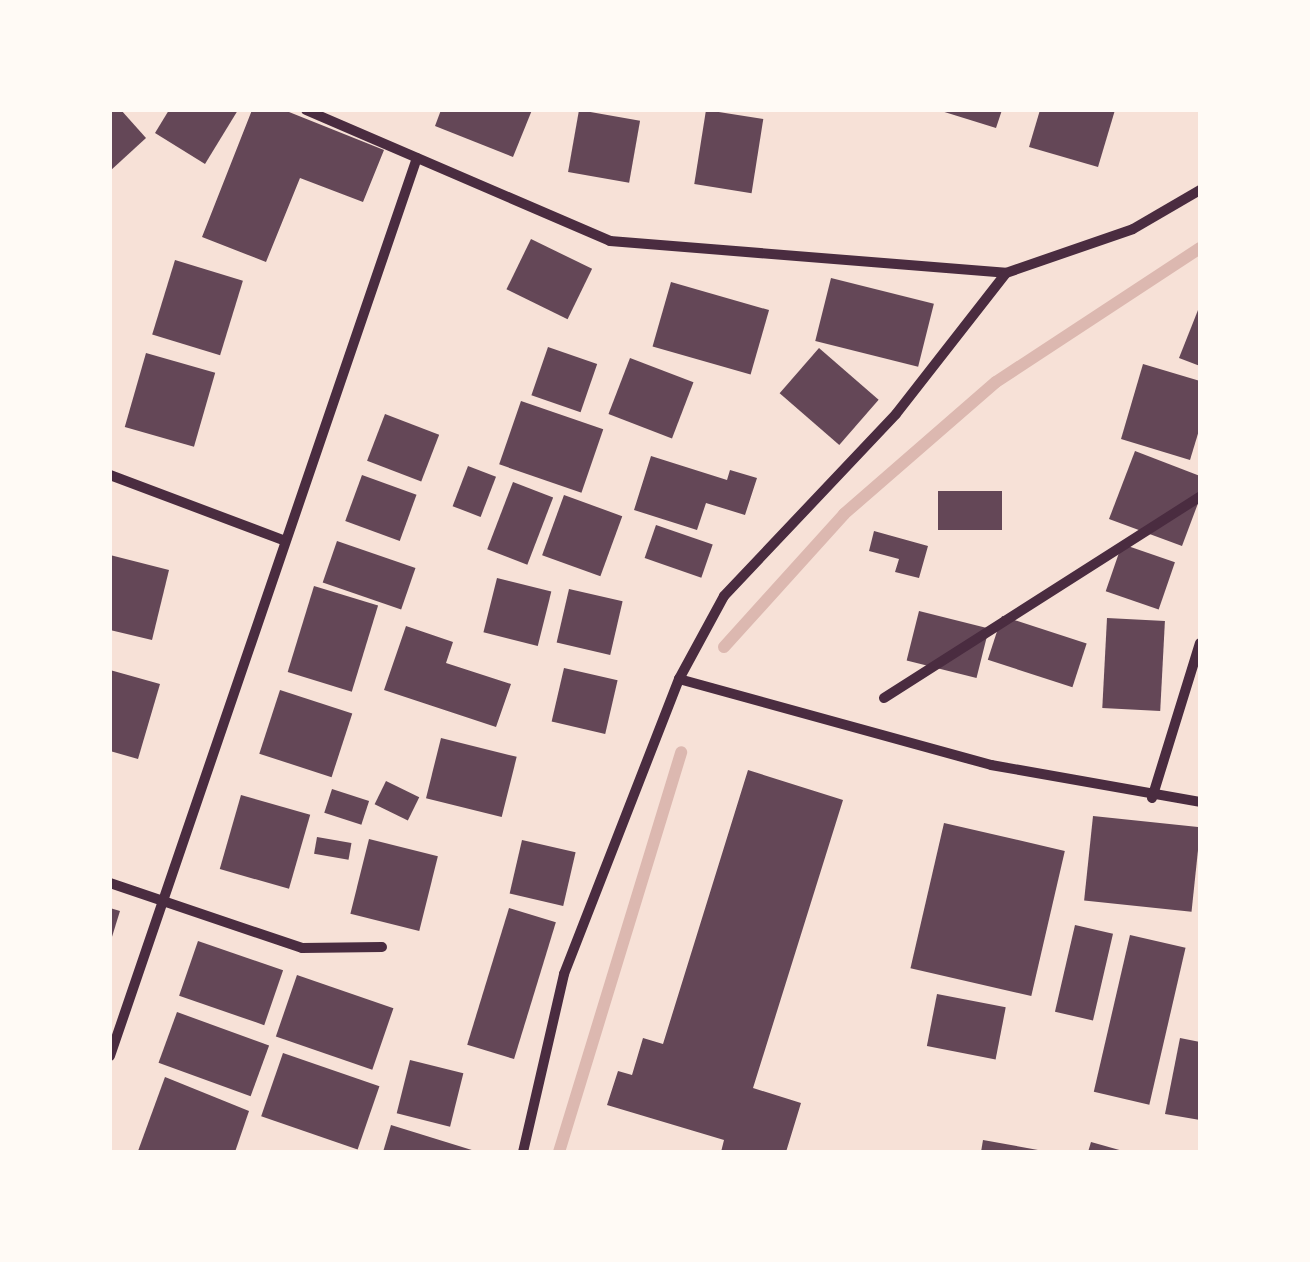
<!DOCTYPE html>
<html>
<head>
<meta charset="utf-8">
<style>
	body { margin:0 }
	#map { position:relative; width:1310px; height:1262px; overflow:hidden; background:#f7e1d7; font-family:Commissioner,sans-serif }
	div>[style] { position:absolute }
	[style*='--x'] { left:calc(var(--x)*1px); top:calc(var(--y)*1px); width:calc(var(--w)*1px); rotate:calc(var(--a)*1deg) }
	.stream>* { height:12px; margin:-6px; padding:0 6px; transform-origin:6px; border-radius:6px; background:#dcb8b0 }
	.building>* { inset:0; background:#644757; transform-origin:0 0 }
	.minor>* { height:10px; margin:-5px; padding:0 5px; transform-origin:5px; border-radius:5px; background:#4a2c40 }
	span { translate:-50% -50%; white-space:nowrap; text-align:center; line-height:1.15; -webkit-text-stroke:9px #fffaf5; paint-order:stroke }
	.frame { position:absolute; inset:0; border:112px solid #fffaf5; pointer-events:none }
</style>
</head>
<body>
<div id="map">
	<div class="stream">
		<i style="--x:724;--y:647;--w:179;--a:-47.9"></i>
		<i style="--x:844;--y:514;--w:201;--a:-41"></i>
		<i style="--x:996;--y:382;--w:244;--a:-33.3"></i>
		<i style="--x:559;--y:1152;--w:418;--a:-73"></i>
	</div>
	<div class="building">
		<i style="clip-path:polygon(110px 110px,121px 110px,146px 138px,110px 171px)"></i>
		<i style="clip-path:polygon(169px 110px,238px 110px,205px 164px,155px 133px)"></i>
		<i style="clip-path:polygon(252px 110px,284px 110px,384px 150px,363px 202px,300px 178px,266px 262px,202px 237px)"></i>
		<i style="clip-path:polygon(441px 110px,532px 110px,513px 157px,435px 126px)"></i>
		<i style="left:579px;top:110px;width:62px;height:63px;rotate:10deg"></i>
		<i style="left:706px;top:110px;width:58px;height:75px;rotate:9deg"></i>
		<i style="clip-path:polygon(938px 110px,1002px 110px,996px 128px)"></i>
		<i style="clip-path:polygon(1040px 110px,1115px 110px,1098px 167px,1029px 147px)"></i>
		<i style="left:531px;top:239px;width:68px;height:56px;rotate:26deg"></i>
		<i style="left:175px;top:260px;width:71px;height:78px;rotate:17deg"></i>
		<i style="left:831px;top:278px;width:106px;height:65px;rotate:14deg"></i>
		<i style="left:671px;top:282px;width:102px;height:67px;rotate:16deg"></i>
		<i style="clip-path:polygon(1200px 305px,1200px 366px,1179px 358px)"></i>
		<i style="left:548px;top:347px;width:52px;height:51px;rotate:19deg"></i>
		<i style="left:819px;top:348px;width:79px;height:60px;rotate:41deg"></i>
		<i style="left:146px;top:353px;width:72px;height:77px;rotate:16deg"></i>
		<i style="left:630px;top:358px;width:68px;height:60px;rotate:21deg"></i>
		<i style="clip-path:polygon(1143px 364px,1200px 381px,1200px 427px,1190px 460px,1121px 439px)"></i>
		<i style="left:521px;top:401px;width:87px;height:67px;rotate:19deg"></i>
		<i style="left:385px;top:414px;width:58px;height:50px;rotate:21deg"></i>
		<i style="clip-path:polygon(1135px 451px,1200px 476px,1200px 498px,1182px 546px,1109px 519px)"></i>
		<i style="clip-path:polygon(651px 456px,727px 480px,730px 470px,757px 478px,745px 515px,706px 503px,697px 530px,634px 510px)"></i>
		<i style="left:468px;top:466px;width:30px;height:43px;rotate:21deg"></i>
		<i style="left:362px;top:475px;width:58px;height:49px;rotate:20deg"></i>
		<i style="left:513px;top:482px;width:43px;height:72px;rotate:21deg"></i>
		<i style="left:938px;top:491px;width:64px;height:39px"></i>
		<i style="left:564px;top:495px;width:62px;height:64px;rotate:20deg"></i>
		<i style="left:656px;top:525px;width:60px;height:35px;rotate:19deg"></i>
		<i style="clip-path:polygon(874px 531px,928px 546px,919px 578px,895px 572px,899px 559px,869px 551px)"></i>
		<i style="left:337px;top:541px;width:83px;height:44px;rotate:19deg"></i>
		<i style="left:1122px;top:544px;width:56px;height:50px;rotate:19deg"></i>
		<i style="clip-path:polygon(110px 555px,169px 570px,152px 640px,110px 630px)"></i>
		<i style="left:497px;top:578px;width:56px;height:56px;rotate:14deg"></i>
		<i style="left:314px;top:586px;width:67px;height:90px;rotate:17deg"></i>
		<i style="left:569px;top:589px;width:55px;height:55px;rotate:13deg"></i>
		<i style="left:919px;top:611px;width:72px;height:51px;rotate:14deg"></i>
		<i style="left:1002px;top:616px;width:89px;height:46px;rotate:18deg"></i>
		<i style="left:1107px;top:618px;width:58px;height:90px;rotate:3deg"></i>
		<i style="clip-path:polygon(406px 626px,453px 642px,446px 663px,511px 684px,496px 727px,384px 690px)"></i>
		<i style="left:564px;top:668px;width:55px;height:55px;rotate:13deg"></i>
		<i style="clip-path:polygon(110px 670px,160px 684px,138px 759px,110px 751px)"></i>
		<i style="left:280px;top:690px;width:76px;height:67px;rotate:18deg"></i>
		<i style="left:441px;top:738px;width:78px;height:62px;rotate:14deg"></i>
		<i style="clip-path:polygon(748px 770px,843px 800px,753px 1088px,801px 1103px,786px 1152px,721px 1152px,724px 1140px,607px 1105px,618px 1071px,632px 1075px,643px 1038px,663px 1044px)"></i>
		<i style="left:386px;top:781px;width:37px;height:26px;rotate:26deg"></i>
		<i style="left:332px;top:789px;width:39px;height:25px;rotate:18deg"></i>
		<i style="left:241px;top:795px;width:72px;height:77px;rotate:16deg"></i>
		<i style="left:1093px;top:816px;width:108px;height:85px;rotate:6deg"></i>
		<i style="left:944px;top:823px;width:124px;height:149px;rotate:13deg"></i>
		<i style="left:317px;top:837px;width:35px;height:17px;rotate:10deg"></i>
		<i style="left:369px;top:839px;width:71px;height:77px;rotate:14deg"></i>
		<i style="left:522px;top:840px;width:55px;height:55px;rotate:13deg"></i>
		<i style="clip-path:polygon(110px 908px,120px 911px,111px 940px,110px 940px)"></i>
		<i style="left:509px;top:908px;width:49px;height:143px;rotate:17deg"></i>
		<i style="left:1075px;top:925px;width:39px;height:89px;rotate:13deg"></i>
		<i style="left:1130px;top:935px;width:57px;height:161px;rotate:13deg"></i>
		<i style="left:198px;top:941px;width:90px;height:58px;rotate:19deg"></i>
		<i style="left:297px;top:975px;width:102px;height:65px;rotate:19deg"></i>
		<i style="left:937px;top:994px;width:70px;height:53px;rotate:11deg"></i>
		<i style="left:177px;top:1012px;width:98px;height:54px;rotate:20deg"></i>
		<i style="clip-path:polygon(1180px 1038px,1200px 1042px,1200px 1120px,1165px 1114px)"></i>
		<i style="left:283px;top:1053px;width:102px;height:67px;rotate:19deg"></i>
		<i style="left:410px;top:1060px;width:55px;height:55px;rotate:14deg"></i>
		<i style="clip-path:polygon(165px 1077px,249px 1111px,235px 1152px,138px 1151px)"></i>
		<i style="clip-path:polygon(391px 1125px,475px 1151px,474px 1152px,383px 1152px)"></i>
		<i style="clip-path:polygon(983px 1140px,1038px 1150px,1038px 1152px,981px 1152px)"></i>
		<i style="clip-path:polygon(1091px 1142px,1123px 1151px,1123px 1152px,1088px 1152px)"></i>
	</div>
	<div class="minor">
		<i style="--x:306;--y:110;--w:331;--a:23.3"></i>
		<i style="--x:610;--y:241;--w:397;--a:4.6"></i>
		<i style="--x:1006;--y:273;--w:134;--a:-19.1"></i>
		<i style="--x:1133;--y:229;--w:78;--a:-30.2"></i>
		<i style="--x:110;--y:475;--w:185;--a:20.6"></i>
		<i style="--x:679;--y:679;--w:324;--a:15.4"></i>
		<i style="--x:991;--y:765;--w:212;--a:10"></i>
		<i style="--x:884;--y:698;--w:375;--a:-32.5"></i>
		<i style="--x:1152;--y:798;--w:162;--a:-72.8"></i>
		<i style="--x:110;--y:883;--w:203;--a:18.7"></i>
		<i style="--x:302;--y:948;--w:80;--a:-0.7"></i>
		<i style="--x:110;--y:1056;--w:949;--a:-71.13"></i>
		<i style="--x:523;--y:1152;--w:183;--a:-77"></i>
		<i style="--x:564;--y:974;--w:317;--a:-68.7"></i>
		<i style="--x:679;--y:679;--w:94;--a:-61.5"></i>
		<i style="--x:724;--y:596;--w:250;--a:-46.6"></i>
		<i style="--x:896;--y:414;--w:179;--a:-52"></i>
	</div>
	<div class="frame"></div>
</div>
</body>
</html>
